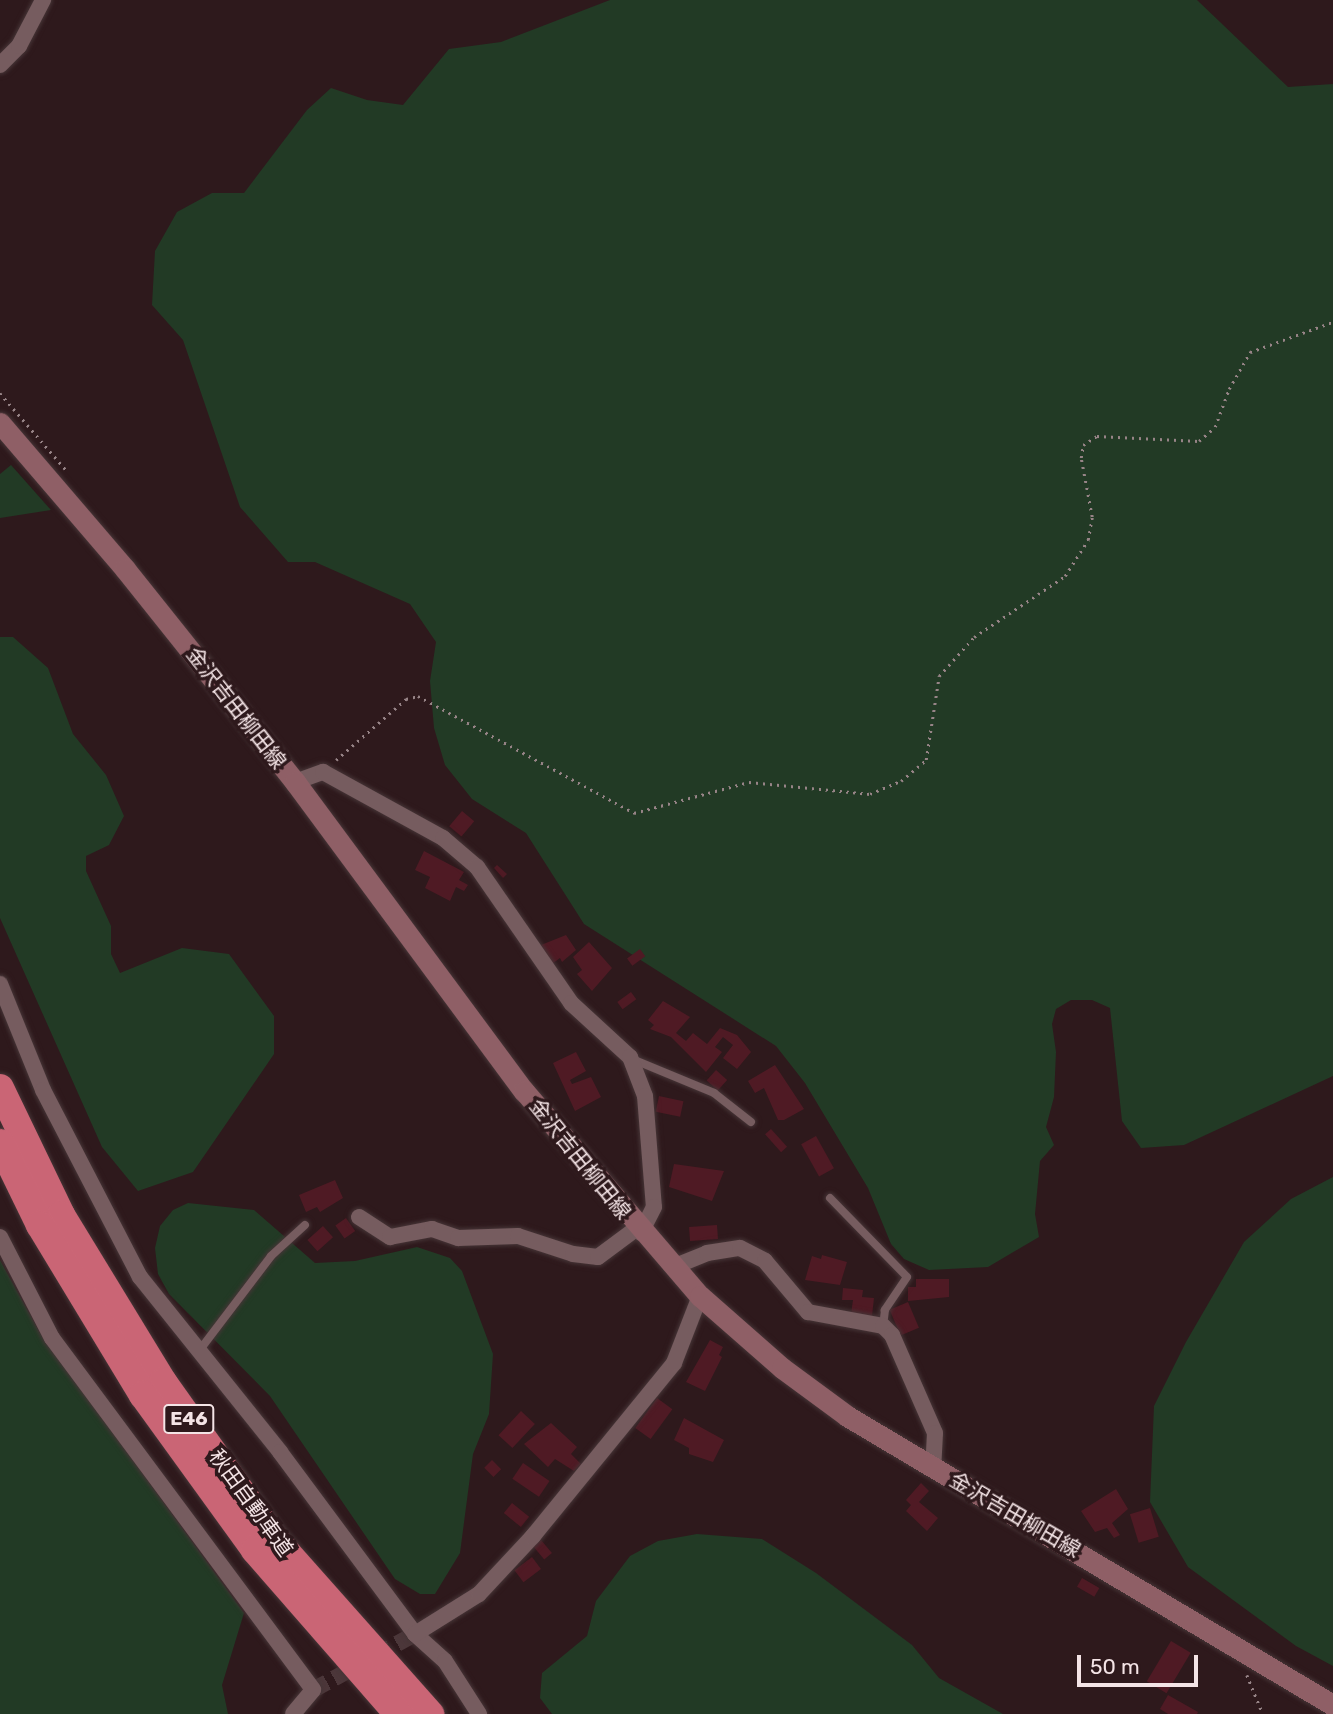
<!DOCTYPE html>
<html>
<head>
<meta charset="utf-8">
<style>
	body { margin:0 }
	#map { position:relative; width:1333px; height:1714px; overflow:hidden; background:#2e191c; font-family:Rubik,"Noto Sans JP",sans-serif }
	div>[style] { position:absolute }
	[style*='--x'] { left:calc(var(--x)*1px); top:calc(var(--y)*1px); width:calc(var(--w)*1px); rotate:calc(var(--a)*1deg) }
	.green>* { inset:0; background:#223a25 }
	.building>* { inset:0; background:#4f1a24; transform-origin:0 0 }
	.street-tunnel>* { height:16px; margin-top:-8px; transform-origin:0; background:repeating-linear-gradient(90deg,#4c373a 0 16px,transparent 0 24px) }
	.path>* { height:2.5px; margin-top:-1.25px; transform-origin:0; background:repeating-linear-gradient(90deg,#978487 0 2px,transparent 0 7px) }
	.roads { filter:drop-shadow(0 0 2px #463537) drop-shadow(0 0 2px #463537) }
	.lane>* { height:8px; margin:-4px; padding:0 4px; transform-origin:4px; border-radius:4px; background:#765c5f }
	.street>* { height:16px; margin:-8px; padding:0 8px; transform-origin:8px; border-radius:8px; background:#765c5f }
	.secondary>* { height:21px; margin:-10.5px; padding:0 10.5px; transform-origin:10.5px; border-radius:10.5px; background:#8f5f66 }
	.highway>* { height:28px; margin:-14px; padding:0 14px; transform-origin:14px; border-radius:14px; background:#ca6575 }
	span { translate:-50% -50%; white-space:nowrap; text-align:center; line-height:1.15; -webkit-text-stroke:7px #2e191c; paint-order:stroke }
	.shield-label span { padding:2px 5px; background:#2e191c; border:2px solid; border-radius:5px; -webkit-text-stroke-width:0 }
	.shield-label { font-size:19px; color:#f4e4e6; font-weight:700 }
	.street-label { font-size:21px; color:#f4e4e6 }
	.scale { position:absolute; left:1077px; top:1655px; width:121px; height:32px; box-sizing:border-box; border:4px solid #f4e4e6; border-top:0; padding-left:9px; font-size:21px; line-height:24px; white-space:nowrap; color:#f4e4e6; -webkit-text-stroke:5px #2e191c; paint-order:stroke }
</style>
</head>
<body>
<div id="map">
	<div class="green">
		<i style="clip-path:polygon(610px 0,1197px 0,1288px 87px,1333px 84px,1333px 1076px,1184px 1145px,1141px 1148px,1122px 1121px,1110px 1008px,1092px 1000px,1071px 1000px,1056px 1009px,1052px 1024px,1056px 1052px,1054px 1097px,1046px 1127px,1054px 1145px,1040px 1161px,1035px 1214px,1039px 1237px,988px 1267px,929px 1270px,904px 1259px,891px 1244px,868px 1188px,805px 1083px,776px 1046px,584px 924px,526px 833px,472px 799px,445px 765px,434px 728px,430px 681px,436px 642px,410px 604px,315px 562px,288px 562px,240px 507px,183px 340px,152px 305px,155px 251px,177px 212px,212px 193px,244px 193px,307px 110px,331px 88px,367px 100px,403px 105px,449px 49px,501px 42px)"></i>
		<i style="clip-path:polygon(11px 465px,51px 510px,0 518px,0 474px)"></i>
		<i style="clip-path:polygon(0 637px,13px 637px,48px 668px,73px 734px,106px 775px,124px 816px,109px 845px,86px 856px,86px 871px,111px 926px,111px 954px,120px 973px,182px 948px,229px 954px,274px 1016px,274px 1054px,193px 1172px,138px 1191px,102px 1147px,0 918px)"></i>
		<i style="clip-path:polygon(1333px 1177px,1333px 1666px,1296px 1646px,1188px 1567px,1150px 1502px,1154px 1406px,1186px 1342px,1244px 1242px,1291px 1199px)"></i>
		<i style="clip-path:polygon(188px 1203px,254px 1210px,315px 1263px,355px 1261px,417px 1247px,450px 1258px,462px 1271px,493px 1354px,489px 1414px,473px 1454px,460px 1553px,435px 1594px,420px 1594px,395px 1579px,270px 1396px,169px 1294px,158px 1274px,155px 1248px,160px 1226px,173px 1210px)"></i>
		<i style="clip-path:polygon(0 1260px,40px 1333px,244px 1613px,222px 1685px,228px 1714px,0 1714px)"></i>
		<i style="clip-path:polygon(697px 1534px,762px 1539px,816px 1573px,912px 1645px,939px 1678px,1003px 1714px,552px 1714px,540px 1698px,542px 1673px,587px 1636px,596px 1601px,630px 1556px,658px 1541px)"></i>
	</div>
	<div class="building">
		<i style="left:462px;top:811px;width:16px;height:20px;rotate:40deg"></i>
		<i style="clip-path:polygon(424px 851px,464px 872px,459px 880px,468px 885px,464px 891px,456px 887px,450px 901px,425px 888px,430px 877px,415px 870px)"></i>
		<i style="clip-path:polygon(497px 865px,507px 874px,503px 878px,494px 868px)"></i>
		<i style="clip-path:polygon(566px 935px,576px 950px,562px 962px,560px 958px,552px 964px,541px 945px)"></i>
		<i style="clip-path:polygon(589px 942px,612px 968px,592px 991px,577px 974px,582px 970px,573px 957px)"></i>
		<i style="left:640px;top:949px;width:9px;height:16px;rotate:54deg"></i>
		<i style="left:631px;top:992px;width:9px;height:17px;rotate:54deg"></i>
		<i style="clip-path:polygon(663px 1001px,690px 1017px,676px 1033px,686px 1041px,693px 1033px,707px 1044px,720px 1028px,737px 1035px,751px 1052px,737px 1069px,723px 1058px,733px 1045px,723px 1037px,715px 1047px,722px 1052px,706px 1072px,671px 1037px,650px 1029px,654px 1025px,648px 1020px)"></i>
		<i style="clip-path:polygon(576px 1052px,586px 1071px,570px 1080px,572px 1084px,591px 1077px,601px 1097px,575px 1111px,553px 1063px)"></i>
		<i style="clip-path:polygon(775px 1065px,804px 1109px,784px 1120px,778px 1120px,764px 1088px,755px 1093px,748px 1081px)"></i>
		<i style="left:716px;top:1070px;width:15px;height:14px;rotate:42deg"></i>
		<i style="left:659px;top:1096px;width:25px;height:16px;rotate:12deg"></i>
		<i style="left:771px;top:1129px;width:24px;height:8px;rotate:48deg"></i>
		<i style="left:816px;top:1136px;width:37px;height:17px;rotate:61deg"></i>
		<i style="clip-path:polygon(674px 1164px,724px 1171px,712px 1201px,669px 1187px)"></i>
		<i style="clip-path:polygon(335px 1180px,343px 1198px,320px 1212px,317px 1207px,306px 1212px,299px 1195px)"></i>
		<i style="left:346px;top:1218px;width:16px;height:13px;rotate:55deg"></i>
		<i style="left:717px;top:1225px;width:14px;height:28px;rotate:86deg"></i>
		<i style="left:323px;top:1226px;width:15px;height:21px;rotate:48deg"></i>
		<i style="clip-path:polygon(822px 1255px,847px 1262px,840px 1285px,805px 1280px,812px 1256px,821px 1259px)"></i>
		<i style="clip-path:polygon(916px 1279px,949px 1279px,949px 1297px,908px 1301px,908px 1287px,916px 1287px)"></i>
		<i style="clip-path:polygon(843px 1288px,863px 1290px,862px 1297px,874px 1298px,872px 1316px,851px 1314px,853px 1300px,842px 1300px)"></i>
		<i style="left:908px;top:1302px;width:28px;height:20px;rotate:67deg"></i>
		<i style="clip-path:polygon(710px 1340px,723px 1347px,719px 1355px,722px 1357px,705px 1391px,686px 1382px)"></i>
		<i style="left:657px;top:1398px;width:19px;height:37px;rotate:36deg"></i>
		<i style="left:521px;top:1411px;width:19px;height:33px;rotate:43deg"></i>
		<i style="clip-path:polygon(684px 1418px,724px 1440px,713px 1462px,689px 1454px,689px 1448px,674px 1440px)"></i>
		<i style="clip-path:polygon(551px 1423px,577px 1447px,571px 1454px,581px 1464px,574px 1471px,555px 1459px,548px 1467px,524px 1444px)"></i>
		<i style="left:492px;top:1460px;width:13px;height:11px;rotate:45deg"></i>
		<i style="left:523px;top:1463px;width:32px;height:19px;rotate:34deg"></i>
		<i style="clip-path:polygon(921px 1483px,929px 1491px,919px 1502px,938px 1518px,927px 1531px,906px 1511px,911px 1505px,906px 1500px)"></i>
		<i style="clip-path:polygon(1116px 1489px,1128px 1509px,1112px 1523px,1120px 1535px,1114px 1538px,1107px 1528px,1095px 1532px,1081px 1511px)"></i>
		<i style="left:512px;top:1503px;width:22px;height:13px;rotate:39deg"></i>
		<i style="left:1150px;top:1508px;width:30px;height:21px;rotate:73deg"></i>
		<i style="left:541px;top:1540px;width:17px;height:10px;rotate:50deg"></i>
		<i style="left:532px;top:1557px;width:15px;height:22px;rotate:53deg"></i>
		<i style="left:1082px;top:1578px;width:20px;height:10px;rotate:30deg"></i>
		<i style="left:1171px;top:1641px;width:23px;height:47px;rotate:31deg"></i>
		<i style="clip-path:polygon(1168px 1695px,1198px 1712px,1197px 1714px,1168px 1714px,1160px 1709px)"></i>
	</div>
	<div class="street-tunnel">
		<i style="--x:313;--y:1690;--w:116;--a:-28.8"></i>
	</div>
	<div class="path">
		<i style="--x:0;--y:393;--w:101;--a:49.4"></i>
		<i style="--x:336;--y:760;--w:93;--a:-41.1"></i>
		<i style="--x:406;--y:699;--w:12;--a:-14"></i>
		<i style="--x:418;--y:696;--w:246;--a:28.4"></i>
		<i style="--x:634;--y:813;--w:119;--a:-15.1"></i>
		<i style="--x:749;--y:782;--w:122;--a:5.7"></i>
		<i style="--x:870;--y:794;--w:34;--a:-23"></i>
		<i style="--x:901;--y:781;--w:33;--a:-40"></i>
		<i style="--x:926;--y:760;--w:85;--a:-81.2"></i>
		<i style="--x:939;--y:676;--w:52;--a:-48.1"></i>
		<i style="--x:974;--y:637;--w:110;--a:-33.8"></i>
		<i style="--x:1065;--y:576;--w:43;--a:-57.4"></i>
		<i style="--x:1088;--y:540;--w:23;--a:-80"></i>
		<i style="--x:1092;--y:517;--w:60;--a:-100.6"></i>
		<i style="--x:1081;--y:458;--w:13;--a:-81"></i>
		<i style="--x:1083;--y:445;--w:17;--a:-33"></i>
		<i style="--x:1097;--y:436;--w:102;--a:2.8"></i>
		<i style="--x:1199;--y:441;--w:21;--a:-41"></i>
		<i style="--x:1215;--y:427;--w:40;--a:-69.8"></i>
		<i style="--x:1229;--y:389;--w:43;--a:-60.4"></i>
		<i style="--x:1250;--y:352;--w:88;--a:-19.9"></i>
		<i style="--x:1247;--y:1675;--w:42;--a:67.7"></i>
	</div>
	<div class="roads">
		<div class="lane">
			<i style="--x:632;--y:1059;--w:89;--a:22.5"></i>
			<i style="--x:714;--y:1093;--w:47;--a:38.1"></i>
			<i style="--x:830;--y:1198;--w:110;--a:45.7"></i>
			<i style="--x:907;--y:1277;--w:40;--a:124"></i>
			<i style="--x:885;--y:1310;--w:16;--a:97"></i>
			<i style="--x:199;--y:1351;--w:119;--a:-52.8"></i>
			<i style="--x:271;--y:1256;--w:46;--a:-42.4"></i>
		</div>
		<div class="street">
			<i style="--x:0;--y:65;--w:27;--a:-45"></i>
			<i style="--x:19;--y:46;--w:52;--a:-62.4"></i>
			<i style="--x:295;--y:782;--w:30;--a:-20"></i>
			<i style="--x:323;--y:772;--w:137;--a:28.8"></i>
			<i style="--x:443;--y:838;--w:45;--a:40.5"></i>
			<i style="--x:477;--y:867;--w:165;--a:55.3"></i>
			<i style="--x:571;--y:1003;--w:80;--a:42.5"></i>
			<i style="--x:630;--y:1057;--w:42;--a:69"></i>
			<i style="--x:645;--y:1096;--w:111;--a:85.4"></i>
			<i style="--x:654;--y:1207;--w:29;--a:117"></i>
			<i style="--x:0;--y:984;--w:114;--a:67.9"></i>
			<i style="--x:43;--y:1090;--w:211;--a:62.6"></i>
			<i style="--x:140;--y:1277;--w:224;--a:51.3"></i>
			<i style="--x:280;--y:1452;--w:227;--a:53.4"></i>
			<i style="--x:415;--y:1634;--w:40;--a:42"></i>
			<i style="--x:445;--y:1661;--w:63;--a:57.3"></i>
			<i style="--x:359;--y:1217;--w:37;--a:33"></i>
			<i style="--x:390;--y:1237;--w:43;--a:-10.8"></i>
			<i style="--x:432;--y:1229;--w:28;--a:19"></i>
			<i style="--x:458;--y:1238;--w:60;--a:-1.9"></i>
			<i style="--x:518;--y:1236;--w:58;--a:18.1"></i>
			<i style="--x:573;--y:1254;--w:25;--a:7"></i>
			<i style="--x:598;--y:1257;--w:49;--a:-36.6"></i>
			<i style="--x:0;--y:1237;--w:114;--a:62.8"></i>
			<i style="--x:52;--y:1338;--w:438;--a:53.4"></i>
			<i style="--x:313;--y:1690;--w:31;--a:130"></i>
			<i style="--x:673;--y:1267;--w:37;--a:-22"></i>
			<i style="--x:707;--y:1253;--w:33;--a:-9"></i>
			<i style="--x:740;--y:1248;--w:28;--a:27"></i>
			<i style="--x:765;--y:1261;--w:67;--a:49.9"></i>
			<i style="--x:808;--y:1312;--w:76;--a:10.6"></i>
			<i style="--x:883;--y:1326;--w:13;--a:45"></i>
			<i style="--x:892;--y:1335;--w:107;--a:66.3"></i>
			<i style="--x:935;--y:1433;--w:34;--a:93"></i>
			<i style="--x:415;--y:1634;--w:75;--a:-32"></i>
			<i style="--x:479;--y:1594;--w:79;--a:-47"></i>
			<i style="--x:533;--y:1536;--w:223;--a:-50.8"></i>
			<i style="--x:674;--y:1363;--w:72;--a:-68.8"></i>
		</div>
		<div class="secondary">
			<i style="--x:0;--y:423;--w:192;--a:49.4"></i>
			<i style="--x:125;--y:569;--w:273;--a:51.4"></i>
			<i style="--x:295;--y:782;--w:385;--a:53.5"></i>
			<i style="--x:524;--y:1091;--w:270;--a:49.4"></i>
			<i style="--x:700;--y:1296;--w:109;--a:41.3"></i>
			<i style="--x:782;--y:1368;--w:81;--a:36.4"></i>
			<i style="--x:847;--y:1416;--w:565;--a:30.74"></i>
		</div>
		<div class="highway">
			<i style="--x:0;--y:1088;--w:141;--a:64.3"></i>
			<i style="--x:61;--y:1215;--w:196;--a:58.6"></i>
			<i style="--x:163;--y:1382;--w:190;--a:54.6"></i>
			<i style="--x:273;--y:1537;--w:237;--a:48.4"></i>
			<i style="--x:0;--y:1143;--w:91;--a:64"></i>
			<i style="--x:40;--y:1225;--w:199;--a:58.8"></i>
			<i style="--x:143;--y:1395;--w:191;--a:54.1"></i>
			<i style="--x:255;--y:1550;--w:218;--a:48.9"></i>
		</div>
	</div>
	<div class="shield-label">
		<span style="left:189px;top:1419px">E46</span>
	</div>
	<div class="street-label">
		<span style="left:236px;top:708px;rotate:52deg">金沢吉田柳田線</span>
		<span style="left:580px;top:1159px;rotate:51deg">金沢吉田柳田線</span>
		<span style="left:251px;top:1503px;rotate:54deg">秋田自動車道</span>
		<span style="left:1015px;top:1515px;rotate:30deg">金沢吉田柳田線</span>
	</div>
	<div class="scale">50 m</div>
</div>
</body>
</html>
